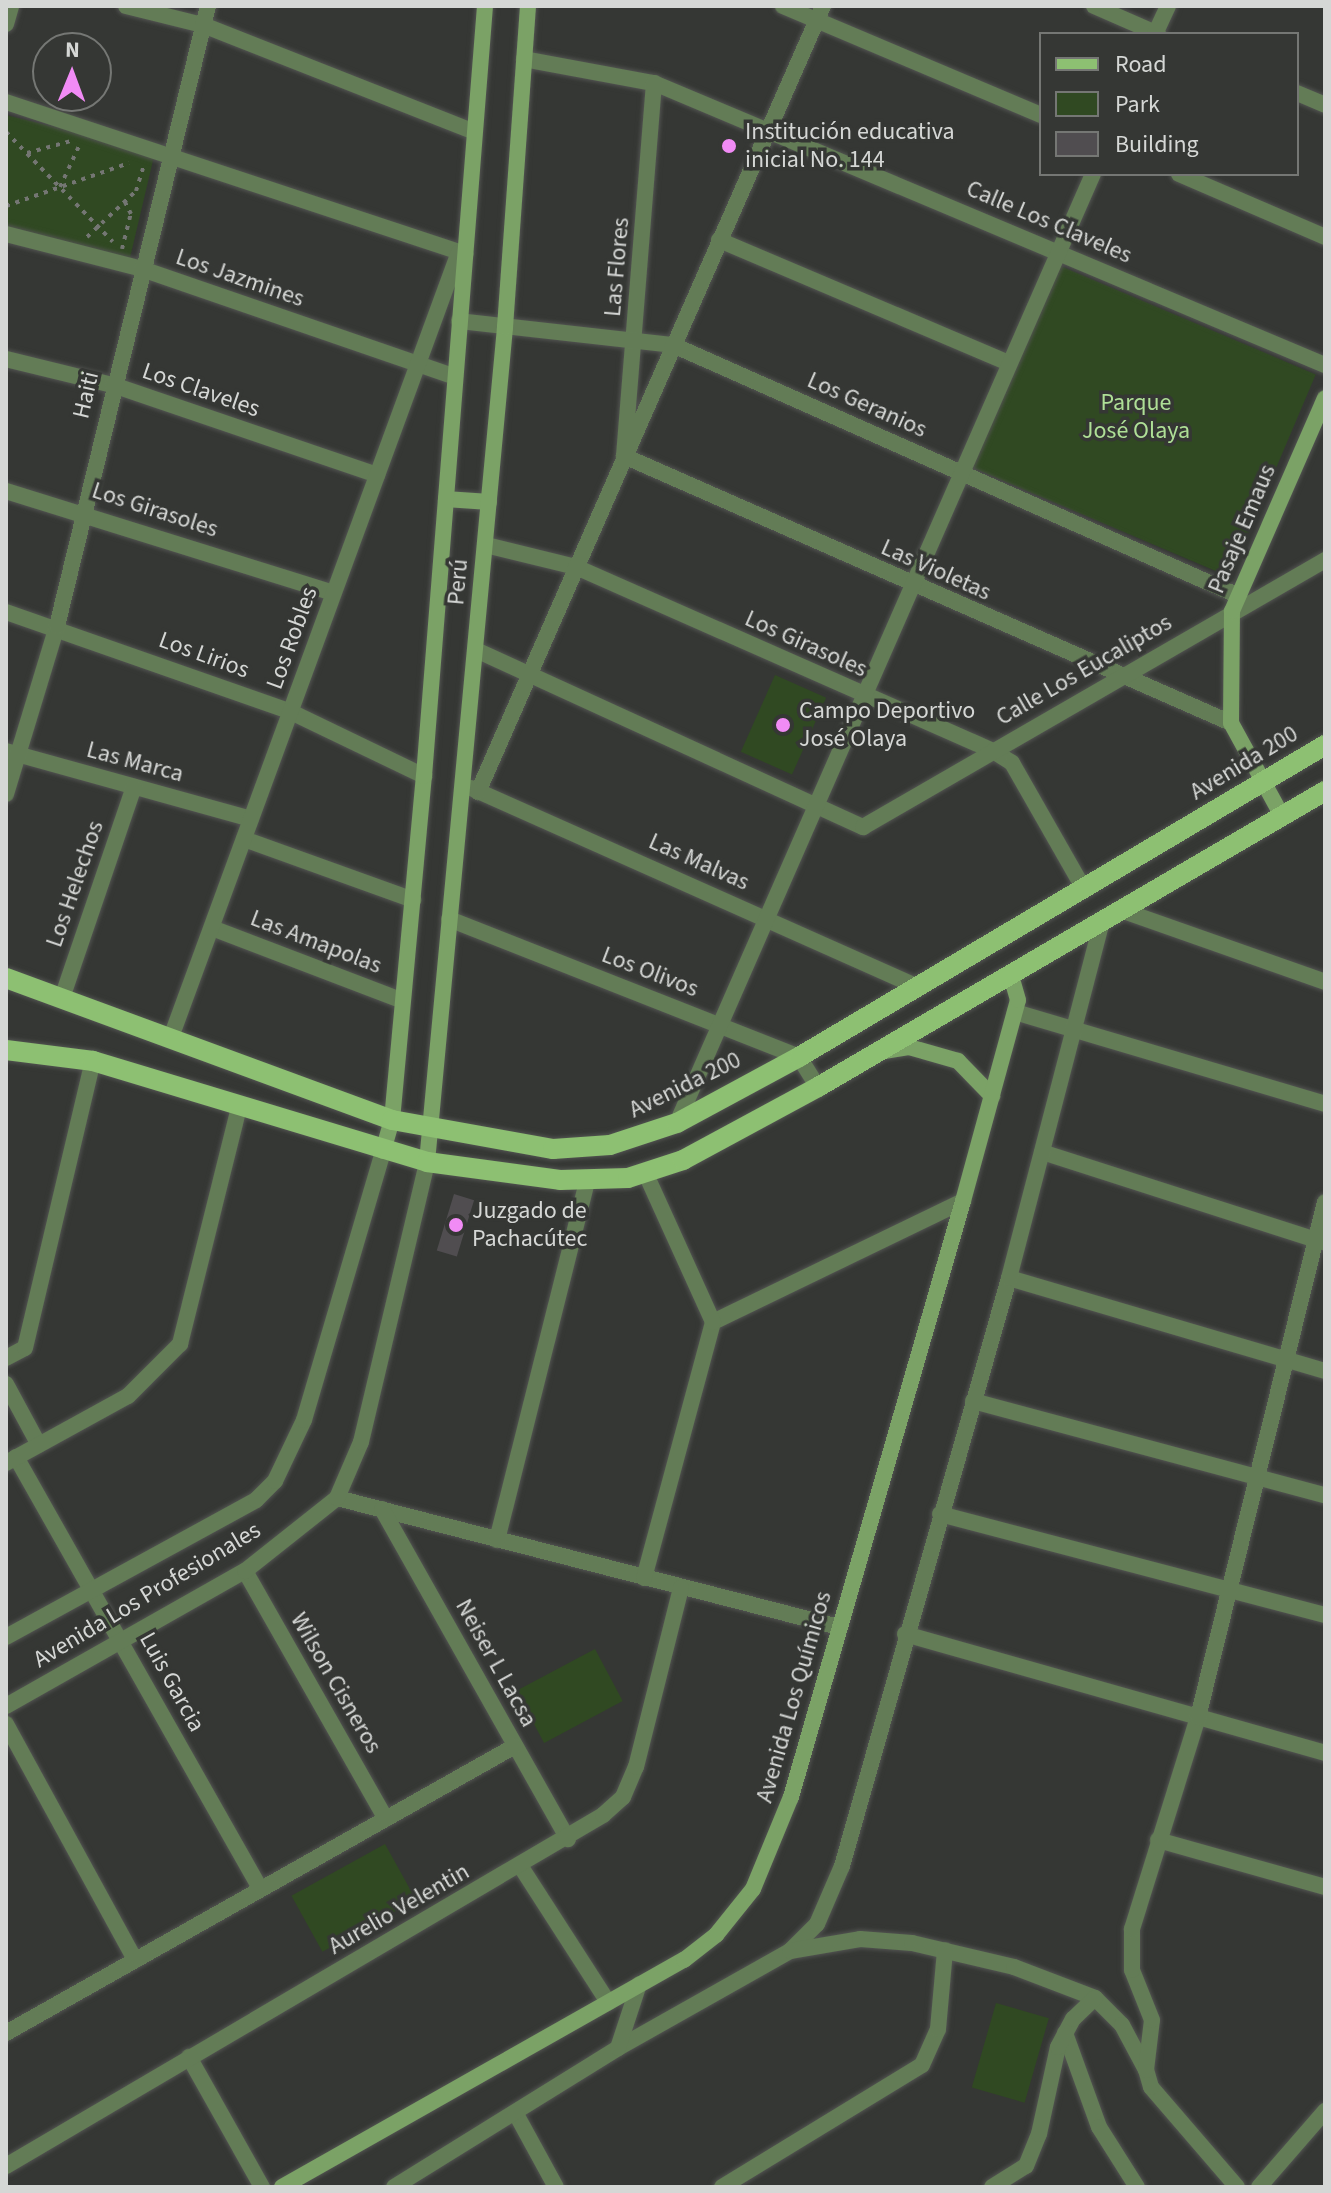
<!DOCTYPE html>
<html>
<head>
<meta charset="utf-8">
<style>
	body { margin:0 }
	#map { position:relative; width:1331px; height:2193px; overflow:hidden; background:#353734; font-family:"Source Sans 3",sans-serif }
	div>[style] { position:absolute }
	.green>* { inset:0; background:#304922; transform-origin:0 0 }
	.building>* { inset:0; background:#504d50; transform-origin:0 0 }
	.path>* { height:4px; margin-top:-2px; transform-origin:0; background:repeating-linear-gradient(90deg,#747673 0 4px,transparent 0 10px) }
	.roads { filter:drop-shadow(0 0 2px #525451) drop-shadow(0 0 2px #525451) }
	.street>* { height:16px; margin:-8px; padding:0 8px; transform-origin:8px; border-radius:8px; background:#637c56 }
	.secondary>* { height:16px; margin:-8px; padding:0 8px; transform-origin:8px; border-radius:8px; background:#7ba266 }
	.primary>* { height:20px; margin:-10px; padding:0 10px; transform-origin:10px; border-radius:10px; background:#8dc072 }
	.dots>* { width:22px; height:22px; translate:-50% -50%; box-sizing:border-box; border:4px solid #353734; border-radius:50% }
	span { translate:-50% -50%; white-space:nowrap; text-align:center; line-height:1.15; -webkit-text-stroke:7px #353734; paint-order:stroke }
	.poi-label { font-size:24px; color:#d5d7d5 }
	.left { translate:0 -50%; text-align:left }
	.street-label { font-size:24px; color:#d5d7d5 }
	.park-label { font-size:24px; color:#aedf96 }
	.frame { position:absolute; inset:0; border:8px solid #d5d7d5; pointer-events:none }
	.legend { position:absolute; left:1039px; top:32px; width:260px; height:144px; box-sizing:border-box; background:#353734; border:2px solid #757774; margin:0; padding:10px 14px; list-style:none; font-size:24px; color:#d5d7d5 }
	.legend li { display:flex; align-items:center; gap:16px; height:40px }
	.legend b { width:40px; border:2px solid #757774 }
	.north { position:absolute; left:32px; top:32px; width:80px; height:80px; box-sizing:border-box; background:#353734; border:2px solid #757774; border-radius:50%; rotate:1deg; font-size:22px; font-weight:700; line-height:32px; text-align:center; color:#d5d7d5 }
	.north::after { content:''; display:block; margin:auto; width:28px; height:36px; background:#f18bf5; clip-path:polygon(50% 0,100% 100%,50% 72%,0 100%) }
</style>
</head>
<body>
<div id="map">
	<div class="green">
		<i style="clip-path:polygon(6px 115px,155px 152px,129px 262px,6px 231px)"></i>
		<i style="left:1058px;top:265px;width:280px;height:220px;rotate:23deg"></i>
		<i style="left:775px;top:675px;width:56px;height:84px;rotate:24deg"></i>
		<i style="left:595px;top:1649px;width:59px;height:89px;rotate:62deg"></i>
		<i style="left:385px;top:1844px;width:64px;height:107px;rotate:61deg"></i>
		<i style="left:996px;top:2003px;width:55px;height:88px;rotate:16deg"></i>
	</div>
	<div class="building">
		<i style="left:454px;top:1194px;width:21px;height:59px;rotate:17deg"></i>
	</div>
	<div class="path">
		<i style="left:6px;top:132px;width:153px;rotate:45.8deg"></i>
		<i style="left:27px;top:153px;width:46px;rotate:-15.3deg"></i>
		<i style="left:60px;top:187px;width:47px;rotate:-65.1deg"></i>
		<i style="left:6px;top:206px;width:130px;rotate:-19.3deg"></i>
		<i style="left:87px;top:237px;width:67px;rotate:-43.2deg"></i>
		<i style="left:136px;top:191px;width:28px;rotate:-73deg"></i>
		<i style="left:122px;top:249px;width:36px;rotate:-76deg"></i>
		<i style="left:131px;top:214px;width:13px;rotate:-117deg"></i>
	</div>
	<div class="roads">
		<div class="street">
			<i style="left:126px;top:6px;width:79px;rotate:13.9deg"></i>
			<i style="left:203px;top:25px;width:291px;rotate:21.5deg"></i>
			<i style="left:783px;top:6px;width:280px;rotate:22.9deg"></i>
			<i style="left:1094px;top:6px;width:70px;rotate:23.6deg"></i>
			<i style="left:6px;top:24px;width:19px;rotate:-74deg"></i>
			<i style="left:1155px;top:34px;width:31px;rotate:-65deg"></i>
			<i style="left:524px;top:59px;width:132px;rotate:10.5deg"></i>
			<i style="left:654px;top:83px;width:728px;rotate:22.8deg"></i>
			<i style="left:654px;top:83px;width:374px;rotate:94.6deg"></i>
			<i style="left:624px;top:456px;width:663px;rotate:23.74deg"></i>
			<i style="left:1297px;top:93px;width:30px;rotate:23deg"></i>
			<i style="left:6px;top:102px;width:484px;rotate:18.3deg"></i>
			<i style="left:1179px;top:174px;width:159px;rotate:23.3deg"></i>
			<i style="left:6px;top:234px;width:140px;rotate:14.4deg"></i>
			<i style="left:142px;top:269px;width:331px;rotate:19deg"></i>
			<i style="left:719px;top:240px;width:315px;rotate:23deg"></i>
			<i style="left:459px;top:321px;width:215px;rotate:6.4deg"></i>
			<i style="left:673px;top:345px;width:619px;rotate:23.92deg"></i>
			<i style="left:6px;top:359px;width:110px;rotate:13.7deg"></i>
			<i style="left:113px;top:385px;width:279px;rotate:18.8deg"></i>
			<i style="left:6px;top:491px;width:343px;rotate:17.3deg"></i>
			<i style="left:486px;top:545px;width:93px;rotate:13.7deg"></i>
			<i style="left:576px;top:567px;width:456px;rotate:23.8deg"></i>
			<i style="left:993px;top:751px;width:22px;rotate:32deg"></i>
			<i style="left:1012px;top:763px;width:145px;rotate:60.3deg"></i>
			<i style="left:6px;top:612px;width:302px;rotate:19.3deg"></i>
			<i style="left:291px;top:712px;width:148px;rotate:25.7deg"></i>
			<i style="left:476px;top:650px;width:426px;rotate:24.6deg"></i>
			<i style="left:863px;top:827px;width:534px;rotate:-30.02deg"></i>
			<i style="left:6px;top:751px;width:254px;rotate:15.5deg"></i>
			<i style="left:471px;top:788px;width:487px;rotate:24deg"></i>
			<i style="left:478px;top:792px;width:858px;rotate:-66.3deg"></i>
			<i style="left:6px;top:794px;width:176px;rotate:-73.1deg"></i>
			<i style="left:57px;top:626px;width:638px;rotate:-76.31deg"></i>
			<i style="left:244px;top:839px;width:180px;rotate:19.8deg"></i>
			<i style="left:1121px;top:910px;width:216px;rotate:19.4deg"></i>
			<i style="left:449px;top:919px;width:376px;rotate:21.5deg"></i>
			<i style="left:799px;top:1057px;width:36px;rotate:58deg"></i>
			<i style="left:212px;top:928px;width:204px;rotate:20.9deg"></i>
			<i style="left:62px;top:998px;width:223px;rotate:-71.2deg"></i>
			<i style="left:1015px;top:1012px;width:323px;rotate:16.5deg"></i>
			<i style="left:170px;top:1040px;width:839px;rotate:-69.86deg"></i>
			<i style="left:677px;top:1123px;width:1036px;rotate:-66.33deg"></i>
			<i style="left:1042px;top:1152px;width:295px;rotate:17.8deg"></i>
			<i style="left:1009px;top:1278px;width:329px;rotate:16.4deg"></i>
			<i style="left:713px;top:1322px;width:278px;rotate:-25.8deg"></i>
			<i style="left:6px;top:1358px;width:21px;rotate:-28deg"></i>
			<i style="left:25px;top:1348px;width:295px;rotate:-76.7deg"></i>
			<i style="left:6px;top:1384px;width:69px;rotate:61.6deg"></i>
			<i style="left:973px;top:1401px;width:364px;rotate:15deg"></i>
			<i style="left:16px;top:1457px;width:496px;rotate:60.5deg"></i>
			<i style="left:6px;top:1463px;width:139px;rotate:-28.8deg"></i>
			<i style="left:128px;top:1396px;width:74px;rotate:-45deg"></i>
			<i style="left:180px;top:1344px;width:247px;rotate:-76deg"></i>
			<i style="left:337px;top:1498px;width:518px;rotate:14.41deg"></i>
			<i style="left:382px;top:1509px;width:379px;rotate:60.6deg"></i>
			<i style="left:940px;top:1514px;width:398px;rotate:14.7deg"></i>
			<i style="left:497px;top:1540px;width:370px;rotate:-75.9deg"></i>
			<i style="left:245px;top:1571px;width:285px;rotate:60.4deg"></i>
			<i style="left:644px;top:1578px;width:265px;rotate:-74.9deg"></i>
			<i style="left:713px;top:1322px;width:162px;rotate:-114.4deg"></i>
			<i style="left:905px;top:1634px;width:437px;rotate:15.8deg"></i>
			<i style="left:6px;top:1637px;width:285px;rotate:-28.7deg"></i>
			<i style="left:256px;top:1500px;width:27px;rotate:-45deg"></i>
			<i style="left:275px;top:1481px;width:68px;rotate:-64.6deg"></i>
			<i style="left:304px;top:1420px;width:280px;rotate:-73.6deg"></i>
			<i style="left:6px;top:1706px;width:274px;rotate:-29.5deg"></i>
			<i style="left:245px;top:1571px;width:117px;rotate:-38.4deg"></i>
			<i style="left:337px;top:1498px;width:61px;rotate:-66.8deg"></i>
			<i style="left:361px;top:1442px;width:288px;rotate:-76.7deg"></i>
			<i style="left:6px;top:1724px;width:269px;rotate:61.3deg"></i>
			<i style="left:1158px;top:1840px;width:173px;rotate:15.7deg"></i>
			<i style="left:521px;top:1867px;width:161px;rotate:57.2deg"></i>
			<i style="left:790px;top:1951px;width:38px;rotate:-45deg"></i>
			<i style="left:817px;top:1924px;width:63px;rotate:-66.7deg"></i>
			<i style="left:842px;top:1866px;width:611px;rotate:-74.14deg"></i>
			<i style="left:1009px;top:1278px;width:369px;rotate:-75.4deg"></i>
			<i style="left:6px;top:2033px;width:584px;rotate:-29.42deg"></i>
			<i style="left:1065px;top:2033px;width:100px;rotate:70.1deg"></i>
			<i style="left:1099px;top:2127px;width:71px;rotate:57.7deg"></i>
			<i style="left:618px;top:2048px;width:197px;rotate:-29.4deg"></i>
			<i style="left:790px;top:1951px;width:71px;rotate:-9.7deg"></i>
			<i style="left:860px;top:1939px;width:52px;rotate:4.4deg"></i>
			<i style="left:912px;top:1943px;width:105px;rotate:13.2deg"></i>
			<i style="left:1014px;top:1967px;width:87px;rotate:20.9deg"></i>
			<i style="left:1095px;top:1998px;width:38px;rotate:45deg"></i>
			<i style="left:1122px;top:2025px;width:51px;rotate:61.9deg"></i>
			<i style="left:189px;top:2057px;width:149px;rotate:60.7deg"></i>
			<i style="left:516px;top:2114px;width:83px;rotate:61.3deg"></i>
			<i style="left:6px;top:2166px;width:693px;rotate:-30.45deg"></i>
			<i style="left:603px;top:1815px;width:27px;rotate:-42deg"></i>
			<i style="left:623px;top:1797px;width:33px;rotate:-67deg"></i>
			<i style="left:636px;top:1767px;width:185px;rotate:-75.9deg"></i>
			<i style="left:394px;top:2187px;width:264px;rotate:-31.8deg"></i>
			<i style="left:618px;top:2048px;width:67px;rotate:-71.8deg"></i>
			<i style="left:722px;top:2187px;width:234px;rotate:-31.4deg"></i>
			<i style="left:922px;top:2065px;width:39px;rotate:-66deg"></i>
			<i style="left:938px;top:2029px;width:79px;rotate:-84.9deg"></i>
			<i style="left:992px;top:2187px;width:40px;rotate:-32deg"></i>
			<i style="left:1026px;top:2166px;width:35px;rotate:-68deg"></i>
			<i style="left:1039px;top:2134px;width:89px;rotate:-77.7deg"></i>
			<i style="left:1058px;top:2047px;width:32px;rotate:-62deg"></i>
			<i style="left:1073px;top:2019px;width:30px;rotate:-44deg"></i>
			<i style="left:1237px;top:2187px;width:132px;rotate:-130.7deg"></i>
			<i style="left:1151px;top:2087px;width:18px;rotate:-106deg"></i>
			<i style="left:1146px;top:2070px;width:50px;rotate:-83.2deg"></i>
			<i style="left:1152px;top:2020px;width:54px;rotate:-111.8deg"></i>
			<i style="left:1132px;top:1970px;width:41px;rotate:-90deg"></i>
			<i style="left:1132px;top:1929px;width:222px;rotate:-72.7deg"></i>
			<i style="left:1198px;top:1717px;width:530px;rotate:-76.15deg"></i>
			<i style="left:1259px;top:2187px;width:101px;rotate:-49deg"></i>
		</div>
		<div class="secondary">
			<i style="left:446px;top:499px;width:43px;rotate:4deg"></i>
			<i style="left:1282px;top:816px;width:106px;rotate:-118.7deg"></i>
			<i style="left:1231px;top:723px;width:112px;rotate:-89.5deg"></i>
			<i style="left:1232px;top:611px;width:232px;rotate:-66.4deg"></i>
			<i style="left:884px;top:1051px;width:25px;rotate:-9deg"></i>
			<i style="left:909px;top:1047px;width:51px;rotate:15.9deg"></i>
			<i style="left:958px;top:1061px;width:49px;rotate:45.8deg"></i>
			<i style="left:383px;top:1151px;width:32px;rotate:-74deg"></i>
			<i style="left:392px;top:1120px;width:345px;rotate:-84.7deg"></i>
			<i style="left:424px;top:776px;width:772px;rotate:-85.47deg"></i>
			<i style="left:427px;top:1162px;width:839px;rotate:-84.66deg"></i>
			<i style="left:505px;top:327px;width:322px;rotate:-85.9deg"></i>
			<i style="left:282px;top:2187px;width:462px;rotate:-29.5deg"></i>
			<i style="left:684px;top:1960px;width:41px;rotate:-38deg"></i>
			<i style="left:716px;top:1935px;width:59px;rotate:-51.2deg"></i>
			<i style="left:753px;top:1889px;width:100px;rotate:-67.6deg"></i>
			<i style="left:791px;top:1797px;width:620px;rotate:-73.9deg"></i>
			<i style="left:963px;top:1201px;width:208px;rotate:-74.7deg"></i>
			<i style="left:1018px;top:1000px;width:25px;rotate:-106deg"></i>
		</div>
		<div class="primary">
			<i style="left:6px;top:978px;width:411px;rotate:20.2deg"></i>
			<i style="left:392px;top:1120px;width:164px;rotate:10.2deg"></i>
			<i style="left:553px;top:1149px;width:57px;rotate:-4deg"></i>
			<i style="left:610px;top:1145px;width:71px;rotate:-18.2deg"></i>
			<i style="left:677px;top:1123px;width:139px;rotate:-28.4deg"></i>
			<i style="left:799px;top:1057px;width:612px;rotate:-30.67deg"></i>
			<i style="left:6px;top:1050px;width:88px;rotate:7.2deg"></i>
			<i style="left:93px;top:1061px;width:349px;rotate:16.8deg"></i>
			<i style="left:427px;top:1162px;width:134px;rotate:7.7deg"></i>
			<i style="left:560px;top:1180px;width:68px;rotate:-1.7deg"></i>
			<i style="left:628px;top:1178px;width:58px;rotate:-18.1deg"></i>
			<i style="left:683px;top:1160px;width:153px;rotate:-28.4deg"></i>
			<i style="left:818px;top:1087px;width:587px;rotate:-30.28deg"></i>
		</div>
	</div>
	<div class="dots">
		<i style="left:729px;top:146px;background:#f18bf5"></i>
		<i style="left:783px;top:725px;background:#f18bf5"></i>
		<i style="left:456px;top:1225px;background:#f18bf5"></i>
	</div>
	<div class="poi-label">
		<span class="left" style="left:745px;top:146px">Institución educativa<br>inicial No. 144</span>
		<span class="left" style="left:799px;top:725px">Campo Deportivo<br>José Olaya</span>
		<span class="left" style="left:472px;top:1225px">Juzgado de<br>Pachacútec</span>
	</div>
	<div class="street-label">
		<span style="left:1049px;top:222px;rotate:23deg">Calle Los Claveles</span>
		<span style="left:617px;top:267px;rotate:-85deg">Las Flores</span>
		<span style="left:240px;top:278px;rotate:19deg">Los Jazmines</span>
		<span style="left:201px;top:390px;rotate:19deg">Los Claveles</span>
		<span style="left:86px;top:395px;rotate:-77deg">Haiti</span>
		<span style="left:867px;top:405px;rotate:24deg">Los Geranios</span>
		<span style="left:155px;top:510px;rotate:18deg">Los Girasoles</span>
		<span style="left:1242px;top:529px;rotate:-67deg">Pasaje Emaus</span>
		<span style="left:936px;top:570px;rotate:24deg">Las Violetas</span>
		<span style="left:458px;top:582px;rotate:-85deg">Perú</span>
		<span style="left:292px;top:638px;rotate:-70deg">Los Robles</span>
		<span style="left:806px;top:644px;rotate:24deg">Los Girasoles</span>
		<span style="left:204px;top:655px;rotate:20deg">Los Lirios</span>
		<span style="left:1084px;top:670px;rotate:-30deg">Calle Los Eucaliptos</span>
		<span style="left:135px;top:762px;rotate:15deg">Las Marca</span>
		<span style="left:1244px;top:763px;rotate:-31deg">Avenida 200</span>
		<span style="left:699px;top:862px;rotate:24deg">Las Malvas</span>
		<span style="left:75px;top:884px;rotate:-71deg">Los Helechos</span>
		<span style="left:316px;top:942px;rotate:21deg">Las Amapolas</span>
		<span style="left:650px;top:972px;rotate:21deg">Los Olivos</span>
		<span style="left:685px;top:1085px;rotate:-26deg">Avenida 200</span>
		<span style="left:147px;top:1595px;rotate:-31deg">Avenida Los Profesionales</span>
		<span style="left:496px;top:1663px;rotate:61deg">Neiser L Lacsa</span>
		<span style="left:172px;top:1682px;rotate:61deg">Luis Garcia</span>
		<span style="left:336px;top:1683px;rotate:60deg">Wilson Cisneros</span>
		<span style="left:794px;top:1697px;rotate:-74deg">Avenida Los Químicos</span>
		<span style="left:399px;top:1909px;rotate:-30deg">Aurelio Velentin</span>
	</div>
	<div class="park-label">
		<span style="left:1136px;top:417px">Parque<br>José Olaya</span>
	</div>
	<div class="frame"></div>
	<ul class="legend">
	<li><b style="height:10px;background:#8dc072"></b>Road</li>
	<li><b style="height:22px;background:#304922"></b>Park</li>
	<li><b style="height:22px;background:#504d50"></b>Building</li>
	</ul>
	<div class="north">N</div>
</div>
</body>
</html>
